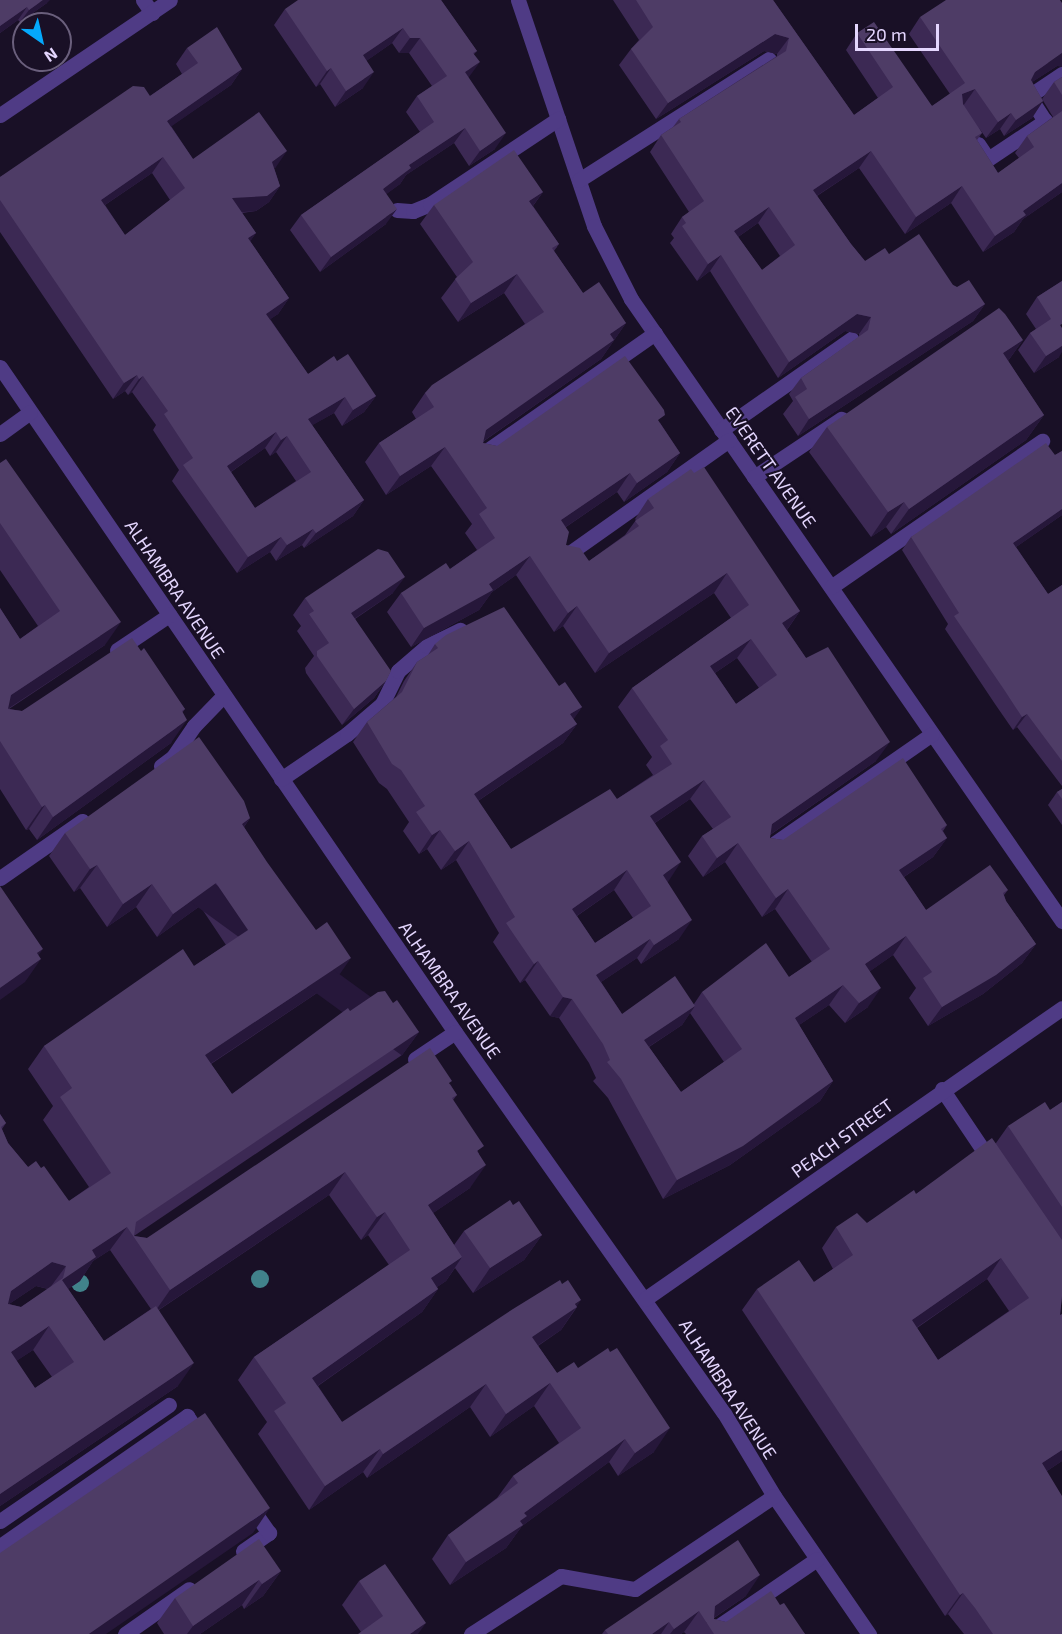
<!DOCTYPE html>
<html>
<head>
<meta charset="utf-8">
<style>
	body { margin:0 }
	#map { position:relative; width:1062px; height:1634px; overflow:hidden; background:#191026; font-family:"Exo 2",sans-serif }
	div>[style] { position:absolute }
	.minor>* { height:15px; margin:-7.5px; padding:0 7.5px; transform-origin:7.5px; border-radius:7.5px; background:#4f3b85 }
	.trees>* { width:18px; height:18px; margin:-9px; border-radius:50%; background:#41828b }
	.wall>* { inset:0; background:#3c2954 }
	.shaded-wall>* { inset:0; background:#26173a; transform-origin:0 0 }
	.building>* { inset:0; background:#4e3c66 }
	span { translate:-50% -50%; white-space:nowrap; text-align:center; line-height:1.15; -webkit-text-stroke:4.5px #191026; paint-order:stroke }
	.street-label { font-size:18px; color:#e4d6fe }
	.north { position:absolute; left:12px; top:12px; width:60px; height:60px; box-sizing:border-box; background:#191026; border:2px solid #6a5f7c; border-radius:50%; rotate:146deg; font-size:16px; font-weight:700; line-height:24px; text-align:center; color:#e4d6fe }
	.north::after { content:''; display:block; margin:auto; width:21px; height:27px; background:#04a9fc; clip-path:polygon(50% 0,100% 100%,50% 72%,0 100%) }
	.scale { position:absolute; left:855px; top:24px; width:84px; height:27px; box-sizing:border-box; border:3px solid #e4d6fe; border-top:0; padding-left:8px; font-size:18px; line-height:21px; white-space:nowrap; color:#e4d6fe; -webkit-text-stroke:4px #191026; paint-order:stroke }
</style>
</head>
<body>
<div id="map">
	<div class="minor">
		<i style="left:143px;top:0;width:16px;rotate:55deg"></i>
		<i style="left:518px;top:0;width:238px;rotate:71.4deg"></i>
		<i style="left:594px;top:226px;width:82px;rotate:63.1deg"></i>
		<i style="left:631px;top:299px;width:757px;rotate:55.28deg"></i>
		<i style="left:0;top:115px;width:205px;rotate:-34.1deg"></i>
		<i style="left:978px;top:144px;width:18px;rotate:56deg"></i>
		<i style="left:988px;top:159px;width:69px;rotate:-33.7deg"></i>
		<i style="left:1045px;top:121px;width:30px;rotate:-123deg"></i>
		<i style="left:1029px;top:96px;width:40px;rotate:-34deg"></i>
		<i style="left:579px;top:180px;width:225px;rotate:-32.5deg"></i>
		<i style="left:397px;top:210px;width:16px;rotate:4deg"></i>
		<i style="left:413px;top:211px;width:18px;rotate:-22deg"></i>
		<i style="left:430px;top:204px;width:154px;rotate:-33.6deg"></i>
		<i style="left:0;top:367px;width:806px;rotate:55.62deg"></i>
		<i style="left:455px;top:1032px;width:466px;rotate:54.8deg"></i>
		<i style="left:724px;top:1413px;width:97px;rotate:58.9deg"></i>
		<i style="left:774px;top:1496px;width:168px;rotate:55.5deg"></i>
		<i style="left:721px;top:430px;width:159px;rotate:-35deg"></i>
		<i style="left:0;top:434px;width:37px;rotate:-36deg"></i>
		<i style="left:478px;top:457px;width:216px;rotate:-35deg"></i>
		<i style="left:754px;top:477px;width:105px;rotate:-33.7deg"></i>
		<i style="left:561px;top:559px;width:206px;rotate:-35.3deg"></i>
		<i style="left:831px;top:587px;width:257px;rotate:-34.7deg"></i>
		<i style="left:117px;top:650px;width:63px;rotate:-33.9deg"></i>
		<i style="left:161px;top:766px;width:15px;rotate:-37deg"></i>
		<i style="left:173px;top:757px;width:37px;rotate:-56deg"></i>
		<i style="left:194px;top:726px;width:43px;rotate:-45.9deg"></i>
		<i style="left:281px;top:779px;width:80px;rotate:-34.3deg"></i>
		<i style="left:347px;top:734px;width:46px;rotate:-40.6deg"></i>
		<i style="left:382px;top:704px;width:37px;rotate:-64deg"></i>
		<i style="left:398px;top:671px;width:38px;rotate:-41deg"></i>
		<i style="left:427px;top:646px;width:37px;rotate:-26deg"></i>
		<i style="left:765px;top:850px;width:203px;rotate:-34.8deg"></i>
		<i style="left:0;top:878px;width:100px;rotate:-34.8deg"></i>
		<i style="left:415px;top:1059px;width:48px;rotate:-34deg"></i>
		<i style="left:942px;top:1089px;width:88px;rotate:56.1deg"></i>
		<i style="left:645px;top:1299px;width:508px;rotate:-34.91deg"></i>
		<i style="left:0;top:1521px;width:205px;rotate:-34.5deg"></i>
		<i style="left:0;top:1546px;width:228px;rotate:-34.8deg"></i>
		<i style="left:187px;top:1416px;width:27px;rotate:56deg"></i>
		<i style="left:243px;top:1551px;width:32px;rotate:-35deg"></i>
		<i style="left:269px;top:1533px;width:35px;rotate:-125deg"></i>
		<i style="left:125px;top:1634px;width:78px;rotate:-35.1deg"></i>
		<i style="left:471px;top:1634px;width:107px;rotate:-32.8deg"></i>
		<i style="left:561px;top:1576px;width:75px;rotate:10deg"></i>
		<i style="left:635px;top:1589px;width:167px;rotate:-33.8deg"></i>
		<i style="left:707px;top:1634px;width:133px;rotate:-34.3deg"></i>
	</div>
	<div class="trees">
		<i style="left:260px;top:1279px"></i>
		<i style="left:80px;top:1283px"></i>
	</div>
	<div class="wall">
		<i style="clip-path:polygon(0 0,47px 3px,20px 22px,18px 20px,0 33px)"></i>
		<i style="clip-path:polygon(441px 0,477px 51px,474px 54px,468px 78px,495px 149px,469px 166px,454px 143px,406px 175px,400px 184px,386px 194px,386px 224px,320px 272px,290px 230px,301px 215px,420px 132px,406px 112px,417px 96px,432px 86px,409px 53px,399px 53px,392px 43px,366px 61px,363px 88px,335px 107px,320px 84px,316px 87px,274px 25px,285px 9px)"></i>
		<i style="clip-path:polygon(evenodd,613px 0,773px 0,854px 115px,878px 98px,846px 50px,857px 33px,932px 106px,950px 94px,909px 34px,920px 17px,1057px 66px,1032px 82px,1043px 101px,1032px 118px,1004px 136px,1000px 129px,986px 138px,979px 128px,982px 133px,977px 140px,998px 173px,1019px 158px,1015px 153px,1027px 136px,1053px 117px,1042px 99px,1054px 82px,1062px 77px,1062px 192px,1023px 219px,1014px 232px,983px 252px,951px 203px,905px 234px,859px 168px,817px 196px,851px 244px,865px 261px,889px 254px,953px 285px,985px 304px,973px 321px,798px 436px,783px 414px,793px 401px,789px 394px,801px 378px,859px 337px,859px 334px,845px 331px,778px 378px,710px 271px,697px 281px,670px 243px,674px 238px,671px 234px,682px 217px,689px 212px,650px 152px,661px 135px,673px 127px,679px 119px,777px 56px,777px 54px,764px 51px,656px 119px,619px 65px,631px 49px,639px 40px,613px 0,758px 223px,780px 256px,762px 270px,738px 237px,758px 223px)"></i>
		<i style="clip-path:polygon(evenodd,187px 48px,242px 69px,231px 85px,171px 126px,193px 159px,276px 167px,274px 168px,280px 186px,269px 202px,256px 211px,242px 213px,256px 233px,250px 241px,289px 298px,278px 314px,270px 319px,308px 374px,337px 361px,376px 396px,364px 412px,342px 426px,334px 413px,312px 425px,364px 500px,353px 516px,304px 548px,302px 545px,276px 561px,270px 552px,237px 573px,172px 481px,179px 470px,153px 430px,156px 425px,132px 392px,128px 395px,125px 391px,113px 399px,0 232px,0 177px,150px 96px,182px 74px,176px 64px,187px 48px,152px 173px,170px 200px,125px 235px,105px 205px,152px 173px,187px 48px,265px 448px,270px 456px,276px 452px,296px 481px,255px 508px,231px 472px,265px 448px)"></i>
		<i style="clip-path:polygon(evenodd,543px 192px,533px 206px,559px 244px,554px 251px,583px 293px,626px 323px,601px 359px,484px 441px,483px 443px,497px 446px,660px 423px,680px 453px,667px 472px,624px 502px,617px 492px,566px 527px,566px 545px,589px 561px,625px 535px,636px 520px,635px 519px,648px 499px,800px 611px,787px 630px,876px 761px,770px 835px,770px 838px,783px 840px,947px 825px,943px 831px,947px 838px,933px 857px,904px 877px,926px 910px,1008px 890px,1004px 895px,1006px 901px,1036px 944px,1022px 963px,983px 994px,928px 1026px,909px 998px,916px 988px,893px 955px,870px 971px,868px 1007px,845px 1023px,829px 1005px,799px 1025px,833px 1081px,820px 1101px,730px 1165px,663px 1199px,608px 1098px,593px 1081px,596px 1078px,589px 1063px,559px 1018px,550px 1016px,525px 980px,520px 983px,493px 942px,499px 933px,456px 860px,441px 870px,427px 849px,419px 854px,403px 831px,409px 822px,387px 789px,379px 783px,353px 742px,367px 722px,396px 697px,404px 681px,417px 662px,428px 655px,435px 644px,559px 686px,582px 707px,573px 719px,577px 724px,563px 743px,478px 801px,511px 849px,617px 799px,653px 775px,646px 765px,652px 757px,618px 707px,632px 688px,731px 618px,714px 593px,595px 673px,563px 626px,554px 632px,516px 575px,492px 592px,479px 610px,411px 647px,387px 612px,401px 593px,450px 569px,477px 550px,465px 533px,472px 524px,431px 466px,386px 495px,365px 462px,379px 443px,416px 419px,412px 412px,425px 393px,525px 324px,504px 293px,458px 322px,441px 298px,457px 277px,420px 224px,434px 205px,543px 192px,737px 658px,759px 688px,736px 704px,715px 673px,737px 658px,543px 192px,690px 799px,713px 829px,702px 836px,688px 856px,703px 877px,725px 862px,762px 917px,775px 909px,812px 962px,789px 977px,702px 992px,694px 1004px,622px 1014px,601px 982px,637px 958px,641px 964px,679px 939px,655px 823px,690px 799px,543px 192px,614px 890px,633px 918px,595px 943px,577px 916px,614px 890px,543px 192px,690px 1013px,724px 1062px,681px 1092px,649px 1047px,682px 1025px,690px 1013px)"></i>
		<i style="clip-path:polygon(1062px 281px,1059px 357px,1034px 373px,1018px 350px,1030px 333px,1036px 329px,1026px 314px,1037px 297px)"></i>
		<i style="clip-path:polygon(1023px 340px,1008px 361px,1044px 415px,1026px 440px,891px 534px,886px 527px,871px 537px,809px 452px,827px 427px)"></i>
		<i style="clip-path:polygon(1062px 451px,1062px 515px,1016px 547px,1048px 594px,1062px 585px,1062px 786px,1017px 727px,1013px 730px,995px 704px,945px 629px,948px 624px,902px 550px,911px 537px)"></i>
		<i style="clip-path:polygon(0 463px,105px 645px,9px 709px,22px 711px,141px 651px,185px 709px,182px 713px,171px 743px,37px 840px,29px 829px,26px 830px,0 789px,0 608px,20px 639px,38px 626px,0 570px)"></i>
		<i style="clip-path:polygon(393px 593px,355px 619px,386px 681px,374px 698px,342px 725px,306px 673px,305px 668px,314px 656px,297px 631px,301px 626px,293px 615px,305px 598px)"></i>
		<i style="clip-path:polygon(1062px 789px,1062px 825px,1048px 805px,1057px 792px)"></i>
		<i style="clip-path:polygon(evenodd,250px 818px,244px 827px,335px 981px,211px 1064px,232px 1094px,350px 1011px,393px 1003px,419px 1032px,402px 1055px,134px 1236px,147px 1238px,450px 1084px,457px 1095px,453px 1100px,479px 1154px,470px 1188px,433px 1213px,454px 1245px,464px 1231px,513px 1205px,542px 1235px,524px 1260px,473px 1293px,455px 1268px,446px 1281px,437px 1287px,438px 1289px,422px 1312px,318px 1386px,342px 1422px,577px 1306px,577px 1307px,561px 1330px,538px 1346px,557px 1373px,578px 1368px,654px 1452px,618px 1476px,609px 1462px,522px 1526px,506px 1548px,450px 1585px,432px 1559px,448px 1535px,497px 1498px,513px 1476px,559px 1443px,534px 1406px,490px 1437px,470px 1407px,367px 1478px,363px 1472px,309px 1510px,258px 1434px,267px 1422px,238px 1380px,254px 1357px,389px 1265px,368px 1235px,361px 1240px,329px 1195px,159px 1310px,178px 1386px,0 1506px,0 1114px,6px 1123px,2px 1129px,8px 1143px,28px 1167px,41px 1168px,69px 1201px,89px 1187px,43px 1120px,53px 1106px,28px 1069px,44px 1046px,194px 966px,226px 945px,200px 906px,157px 937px,136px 907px,107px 927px,80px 888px,74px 892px,49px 856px,65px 833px,250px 818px,110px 1250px,151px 1309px,104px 1341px,68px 1289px,80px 1281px,93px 1261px,110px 1250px,250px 818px,36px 1286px,48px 1289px,21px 1307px,9px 1304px,36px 1286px,250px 818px,33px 1350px,52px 1377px,35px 1388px,16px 1361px,33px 1350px)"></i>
		<i style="clip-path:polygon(evenodd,1062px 1102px,1062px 1296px,1060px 1315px,1062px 1461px,1047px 1471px,1062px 1634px,964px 1634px,948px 1614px,945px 1616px,742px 1310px,757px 1289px,814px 1282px,833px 1269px,822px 1248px,836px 1227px,867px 1223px,916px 1194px,996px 1143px,1008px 1126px,1050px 1110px,1062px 1102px,987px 1279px,1009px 1311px,938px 1360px,917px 1328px,987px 1279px)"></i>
		<i style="clip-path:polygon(281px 1571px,263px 1596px,244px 1609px,242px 1605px,200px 1634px,164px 1634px,157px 1623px,175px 1598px)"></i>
		<i style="clip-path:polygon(359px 1581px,418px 1634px,361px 1632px,342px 1605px)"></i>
		<i style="clip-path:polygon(746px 1596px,714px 1618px,714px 1619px,726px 1622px,780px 1605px,805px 1634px,686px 1634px,684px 1632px,681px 1634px,602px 1634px,605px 1630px)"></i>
	</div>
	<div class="shaded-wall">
		<i style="clip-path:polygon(43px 0,50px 0,47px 3px,20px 22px,29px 10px)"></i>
		<i style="clip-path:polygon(27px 7px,18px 20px,0 33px,0 26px)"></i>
		<i style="clip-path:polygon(403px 28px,392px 43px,352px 71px,363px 55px)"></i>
		<i style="clip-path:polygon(775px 34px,789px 38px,777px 54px,764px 51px,656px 119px,668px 103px)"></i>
		<i style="clip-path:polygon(410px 38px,420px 38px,409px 53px,399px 53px)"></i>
		<i style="clip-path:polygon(1062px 53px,1062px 67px,1057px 66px,1023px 88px,1035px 72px)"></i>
		<i style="clip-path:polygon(480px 62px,469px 77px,454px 88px,465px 72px)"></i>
		<i style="clip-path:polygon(331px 68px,320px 84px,316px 87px,327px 71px)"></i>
		<i style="clip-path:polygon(242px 69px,231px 85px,156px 137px,167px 121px)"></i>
		<i style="clip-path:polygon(374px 72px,363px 88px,335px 107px,346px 91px)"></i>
		<i style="clip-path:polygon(975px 89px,963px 106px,962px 94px)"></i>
		<i style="clip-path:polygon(1043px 101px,1032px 118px,1004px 136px,1016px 120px)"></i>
		<i style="clip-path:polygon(1011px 113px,1000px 129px,986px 138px,998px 122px)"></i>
		<i style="clip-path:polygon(465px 128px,454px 143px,406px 175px,400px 184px,372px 205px,383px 189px,409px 165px)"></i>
		<i style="clip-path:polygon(506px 133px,495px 149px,469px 166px,480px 151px)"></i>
		<i style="clip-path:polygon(287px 151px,276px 167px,261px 178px,272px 162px)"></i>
		<i style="clip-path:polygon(871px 151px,859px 168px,801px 206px,813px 190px)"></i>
		<i style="clip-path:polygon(163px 157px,152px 173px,90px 215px,101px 200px)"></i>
		<i style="clip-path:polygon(1062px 183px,1062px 192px,1023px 219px,1014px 232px,983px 252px,995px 236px,1023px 211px)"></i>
		<i style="clip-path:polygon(280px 186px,269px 202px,256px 211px,221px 214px,232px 198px)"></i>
		<i style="clip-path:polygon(962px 186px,951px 203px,905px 234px,916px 217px)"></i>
		<i style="clip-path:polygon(543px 192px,529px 211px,529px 201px)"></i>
		<i style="clip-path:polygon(769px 207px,758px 223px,722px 248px,734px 231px)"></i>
		<i style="clip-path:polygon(397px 209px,386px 224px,320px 272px,331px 257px)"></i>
		<i style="clip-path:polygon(256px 233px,245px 249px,248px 238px)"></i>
		<i style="clip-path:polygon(721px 255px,710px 271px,697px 281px,708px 264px)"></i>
		<i style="clip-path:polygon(517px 274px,504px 293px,458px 322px,471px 303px)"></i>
		<i style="clip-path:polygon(289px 298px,278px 314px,255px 330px,266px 314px)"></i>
		<i style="clip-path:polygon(985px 304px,973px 321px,798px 436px,809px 419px)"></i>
		<i style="clip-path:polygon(857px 314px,871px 317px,859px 334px,845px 331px,778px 378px,789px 362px)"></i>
		<i style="clip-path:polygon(626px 323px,601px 359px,472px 449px,486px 430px,610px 334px)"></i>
		<i style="clip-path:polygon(1023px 340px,1005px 365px,1003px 353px)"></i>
		<i style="clip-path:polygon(1062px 346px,1062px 352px,1059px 357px,1034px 373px,1046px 356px)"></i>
		<i style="clip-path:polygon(137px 375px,125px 391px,113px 399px,124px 383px)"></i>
		<i style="clip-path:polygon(143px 376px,132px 392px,128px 395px,139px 379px)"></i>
		<i style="clip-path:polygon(376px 396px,364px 412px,342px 426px,353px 410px)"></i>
		<i style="clip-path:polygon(345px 397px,334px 413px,297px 434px,308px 419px)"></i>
		<i style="clip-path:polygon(1044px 415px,1026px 440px,891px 534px,909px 509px)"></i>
		<i style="clip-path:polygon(276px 432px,265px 448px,216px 482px,227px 466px)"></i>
		<i style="clip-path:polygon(287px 436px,276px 452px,270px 456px,281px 440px)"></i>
		<i style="clip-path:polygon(445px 447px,431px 466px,386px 495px,400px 476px)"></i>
		<i style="clip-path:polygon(680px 453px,667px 472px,624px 502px,637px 483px)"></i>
		<i style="clip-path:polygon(630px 473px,617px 492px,548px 539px,561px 520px)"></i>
		<i style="clip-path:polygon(364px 500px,353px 516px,304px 548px,316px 533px)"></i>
		<i style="clip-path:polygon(904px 502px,886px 527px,871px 537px,888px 512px)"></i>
		<i style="clip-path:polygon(1062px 509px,1062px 515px,1003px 556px,1013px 543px)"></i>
		<i style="clip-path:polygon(313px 529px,302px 545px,276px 561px,287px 545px)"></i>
		<i style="clip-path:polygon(281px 537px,270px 552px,237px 573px,248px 557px)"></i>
		<i style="clip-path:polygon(530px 556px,516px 575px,492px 592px,479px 610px,411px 647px,424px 628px)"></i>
		<i style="clip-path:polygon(727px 573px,714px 593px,595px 673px,609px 653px)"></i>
		<i style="clip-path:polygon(405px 577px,393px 593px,339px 629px,351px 613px)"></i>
		<i style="clip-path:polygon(577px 606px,563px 626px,554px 632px,568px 613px)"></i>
		<i style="clip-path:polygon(800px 611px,786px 631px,782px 623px)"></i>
		<i style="clip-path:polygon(121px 622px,105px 645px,0 714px,11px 695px)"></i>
		<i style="clip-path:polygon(751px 639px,737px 658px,697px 685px,710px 666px)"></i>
		<i style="clip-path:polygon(386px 681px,374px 698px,342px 725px,354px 709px)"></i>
		<i style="clip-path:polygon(582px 707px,569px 726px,570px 714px)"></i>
		<i style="clip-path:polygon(1027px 714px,1017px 727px,1013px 730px,1022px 717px)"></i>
		<i style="clip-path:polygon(187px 720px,171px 743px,37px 840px,53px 817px)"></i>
		<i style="clip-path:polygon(577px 724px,563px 743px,460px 813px,474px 794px)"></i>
		<i style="clip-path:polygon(890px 742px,876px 761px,758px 843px,772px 824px)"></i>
		<i style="clip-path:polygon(704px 780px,690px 799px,637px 835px,650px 816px)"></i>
		<i style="clip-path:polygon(45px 805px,29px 829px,26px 830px,42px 807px)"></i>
		<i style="clip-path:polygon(250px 818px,233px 842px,242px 824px)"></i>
		<i style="clip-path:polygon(440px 830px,427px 849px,419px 854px,432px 835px)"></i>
		<i style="clip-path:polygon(947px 838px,933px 857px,886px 889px,899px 870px)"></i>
		<i style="clip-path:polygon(469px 841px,456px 860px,441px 870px,455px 851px)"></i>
		<i style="clip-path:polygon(738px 843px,725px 862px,703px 877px,717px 858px)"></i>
		<i style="clip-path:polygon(681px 862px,668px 882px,649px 894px,663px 875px)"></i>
		<i style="clip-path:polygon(97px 865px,80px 888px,74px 892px,90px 869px)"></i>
		<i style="clip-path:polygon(627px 870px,614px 890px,559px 928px,572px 909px)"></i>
		<i style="clip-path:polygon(216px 883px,200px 906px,157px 937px,173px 914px)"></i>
		<i style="clip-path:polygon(152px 884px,136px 907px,107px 927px,123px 904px)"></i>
		<i style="clip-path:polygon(788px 889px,775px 909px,762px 917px,776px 898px)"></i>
		<i style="clip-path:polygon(692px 920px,679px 939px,641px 964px,654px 945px)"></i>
		<i style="clip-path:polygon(906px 936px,893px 955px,852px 984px,865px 964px)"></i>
		<i style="clip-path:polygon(650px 939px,637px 958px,583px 994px,596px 975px)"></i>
		<i style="clip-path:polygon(1036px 944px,1022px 963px,983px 994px,928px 1026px,942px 1007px)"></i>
		<i style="clip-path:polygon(43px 949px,31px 966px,41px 959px,25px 982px,0 1000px,0 988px,37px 953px)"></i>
		<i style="clip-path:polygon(351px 958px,335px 981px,189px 1078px,205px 1055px)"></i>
		<i style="clip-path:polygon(538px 961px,525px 980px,520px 983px,534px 964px)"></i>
		<i style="clip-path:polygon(843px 985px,829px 1005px,781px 1037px,795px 1018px)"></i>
		<i style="clip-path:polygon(881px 988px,868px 1007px,845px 1023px,859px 1003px)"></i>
		<i style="clip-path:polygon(563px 997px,572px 999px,559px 1018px,550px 1016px)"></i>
		<i style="clip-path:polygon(695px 1006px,682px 1025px,630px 1059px,644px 1040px)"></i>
		<i style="left:419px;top:1032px;width:29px;height:341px;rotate:126deg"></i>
		<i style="clip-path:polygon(833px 1081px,820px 1101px,730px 1165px,663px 1199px,677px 1180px)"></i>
		<i style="clip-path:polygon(486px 1165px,470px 1188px,411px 1228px,428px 1205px)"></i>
		<i style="clip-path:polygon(345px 1172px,329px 1195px,154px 1313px,170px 1290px)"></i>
		<i style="clip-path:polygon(385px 1212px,368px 1235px,361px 1240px,377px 1217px)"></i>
		<i style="clip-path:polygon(127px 1227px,110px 1250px,93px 1261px,80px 1281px,46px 1304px,62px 1280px,92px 1250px)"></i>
		<i style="clip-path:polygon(542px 1235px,524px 1260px,473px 1293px,490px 1268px)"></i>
		<i style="clip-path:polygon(462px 1257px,446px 1281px,415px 1302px,431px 1278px)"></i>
		<i style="clip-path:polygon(1001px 1258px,987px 1279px,897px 1341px,912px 1320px)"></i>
		<i style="clip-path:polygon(52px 1262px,66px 1266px,49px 1289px,36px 1286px,0 1310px,11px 1291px)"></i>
		<i style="clip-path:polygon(438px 1289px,422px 1312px,296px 1401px,312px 1378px)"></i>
		<i style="clip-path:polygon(581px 1300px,561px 1330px,516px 1360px,532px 1337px)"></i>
		<i style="clip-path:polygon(49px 1326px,33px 1350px,0 1372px,11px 1352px)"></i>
		<i style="clip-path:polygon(194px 1363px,178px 1386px,0 1506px,0 1494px)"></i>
		<i style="clip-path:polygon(550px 1383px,534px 1406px,490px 1437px,506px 1414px)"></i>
		<i style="clip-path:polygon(486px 1384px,470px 1407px,367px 1478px,383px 1454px)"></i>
		<i style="clip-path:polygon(670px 1428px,654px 1452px,618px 1476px,635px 1453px)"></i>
		<i style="clip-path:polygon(625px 1439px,609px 1462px,522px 1526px,506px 1548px,450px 1585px,466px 1562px,524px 1513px)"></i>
		<i style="clip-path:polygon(380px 1449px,363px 1472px,309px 1510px,325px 1486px)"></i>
		<i style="clip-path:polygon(1062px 1450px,1062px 1461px,1027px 1484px,1042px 1463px)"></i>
		<i style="clip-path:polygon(270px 1508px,253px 1533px,106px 1634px,89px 1634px)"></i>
		<i style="clip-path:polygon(281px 1571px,263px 1596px,244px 1609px,262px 1584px)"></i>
		<i style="clip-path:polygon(760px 1575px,746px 1596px,706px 1623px,715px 1606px)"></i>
		<i style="clip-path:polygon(259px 1580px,242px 1605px,200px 1634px,187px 1634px,193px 1626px)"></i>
		<i style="clip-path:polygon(963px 1593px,948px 1614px,945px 1616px,960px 1595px)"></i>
		<i style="clip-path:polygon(699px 1611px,684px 1632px,681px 1634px,670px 1634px,674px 1629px)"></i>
		<i style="clip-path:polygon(669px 1622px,661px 1634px,652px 1634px)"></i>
		<i style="clip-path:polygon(426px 1623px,418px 1634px,410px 1634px)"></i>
	</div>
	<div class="building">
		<i style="clip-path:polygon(0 0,43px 0,29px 10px,27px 7px,0 26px)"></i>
		<i style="clip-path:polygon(298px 0,441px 0,477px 51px,473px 53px,480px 62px,465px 72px,506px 133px,480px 151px,465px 128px,409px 165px,411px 168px,383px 189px,397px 209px,331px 257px,301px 215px,434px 122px,417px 96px,447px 76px,420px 38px,410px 38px,403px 28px,363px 55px,374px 72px,346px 91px,331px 68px,327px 71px,285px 9px)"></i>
		<i style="clip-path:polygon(evenodd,636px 0,773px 0,854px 115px,893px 87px,857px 33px,874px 22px,932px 106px,965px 83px,920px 17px,946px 0,1060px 0,1062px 3px,1062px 53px,1035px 72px,1031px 80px,1043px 101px,1016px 120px,1011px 113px,998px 122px,975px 89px,962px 94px,963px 104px,982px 133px,975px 137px,998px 173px,1034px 147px,1027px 136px,1062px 111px,1062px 183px,1023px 211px,1026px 215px,995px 236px,962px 186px,916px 217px,871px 151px,813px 190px,851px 244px,865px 261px,885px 248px,889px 254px,919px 234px,953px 285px,957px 287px,969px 280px,985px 304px,809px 419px,795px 397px,807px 389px,801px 378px,868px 330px,871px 317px,857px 314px,789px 362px,721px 255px,708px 264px,682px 226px,686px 223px,682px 217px,704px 201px,661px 135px,681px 122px,679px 119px,786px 51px,789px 38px,775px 34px,668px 103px,631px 49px,653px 27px,636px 0,769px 207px,795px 245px,762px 270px,734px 231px,769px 207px)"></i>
		<i style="clip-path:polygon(evenodd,217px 27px,242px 69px,167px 121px,193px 159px,259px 112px,287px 151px,272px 162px,280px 186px,267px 196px,232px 198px,256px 233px,248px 238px,289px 298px,266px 314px,308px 374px,334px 356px,337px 361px,348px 354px,376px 396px,353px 410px,345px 397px,308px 419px,364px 500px,316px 533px,313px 529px,287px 545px,281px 537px,248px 557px,183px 465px,193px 458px,164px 414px,168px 411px,143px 376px,139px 379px,137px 375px,124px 383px,0 200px,0 177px,133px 86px,144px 87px,150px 96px,198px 63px,187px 48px,217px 27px,163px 157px,185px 188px,125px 235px,101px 200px,163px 157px,217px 27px,276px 432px,281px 440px,287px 436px,311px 472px,255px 508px,227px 466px,276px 432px)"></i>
		<i style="clip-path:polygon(1062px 77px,1062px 95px,1054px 82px)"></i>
		<i style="clip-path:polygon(evenodd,514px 150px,543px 192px,529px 201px,559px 244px,552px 248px,583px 293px,599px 282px,626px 323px,610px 334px,614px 340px,486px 430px,483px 443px,497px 446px,625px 356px,664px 410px,665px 415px,658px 420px,680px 453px,637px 483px,630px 473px,561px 520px,569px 532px,566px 545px,580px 548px,589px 561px,639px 526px,635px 521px,654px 508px,648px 499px,691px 469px,694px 473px,704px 467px,800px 611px,782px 623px,806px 658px,828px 647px,890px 742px,772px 824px,770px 838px,783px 840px,903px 758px,947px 825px,941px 829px,947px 838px,899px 870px,926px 910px,990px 865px,1008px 890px,1003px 893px,1006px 901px,1036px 944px,996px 975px,942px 1007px,923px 978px,932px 972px,906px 936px,865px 964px,881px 988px,859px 1003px,843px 985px,795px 1018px,833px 1081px,743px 1146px,677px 1180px,621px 1079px,607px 1062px,610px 1060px,603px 1044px,572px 999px,563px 997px,538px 961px,534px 964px,506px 923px,515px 917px,469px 841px,455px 851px,440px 830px,432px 835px,416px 812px,425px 806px,401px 770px,392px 764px,367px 722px,402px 692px,417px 662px,438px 648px,435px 644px,446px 635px,504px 607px,559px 686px,565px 682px,582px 707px,570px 714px,577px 724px,474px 794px,511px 849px,610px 789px,617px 799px,672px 764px,660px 746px,668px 740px,632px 688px,749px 605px,727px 573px,609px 653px,577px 606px,568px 613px,530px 556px,489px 584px,493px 590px,424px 628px,401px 593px,446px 563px,450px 569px,495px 538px,479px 514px,487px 508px,445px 447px,400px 476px,379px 443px,434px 407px,425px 393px,432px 385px,544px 312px,517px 274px,471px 303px,455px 279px,473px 262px,434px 205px,514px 150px,751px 639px,777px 675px,736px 704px,710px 666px,751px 639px,514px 150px,704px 780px,731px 817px,702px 836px,717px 858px,738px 843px,776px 898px,788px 889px,830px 949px,789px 977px,766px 943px,702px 992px,742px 1049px,681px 1092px,644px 1040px,695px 1006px,675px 976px,622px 1014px,596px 975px,650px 939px,654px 945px,692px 920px,663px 875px,681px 862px,650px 816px,704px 780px,514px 150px,627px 870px,651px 906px,595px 943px,572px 909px,627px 870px)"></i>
		<i style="clip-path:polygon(1062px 281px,1062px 324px,1060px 325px,1062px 328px,1062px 346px,1046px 356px,1030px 333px,1051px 319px,1037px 297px)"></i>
		<i style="clip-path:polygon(999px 308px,1005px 314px,1023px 340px,1003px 353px,1044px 415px,909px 509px,904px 502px,888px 512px,827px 427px)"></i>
		<i style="clip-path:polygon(1046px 443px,1055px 455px,1062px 451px,1062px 509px,1013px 543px,1048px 594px,1062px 585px,1062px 761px,1027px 714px,1022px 717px,1005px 691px,954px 616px,959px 613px,911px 537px)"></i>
		<i style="clip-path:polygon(6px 459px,121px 622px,11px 695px,8px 709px,22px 711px,132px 638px,141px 651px,144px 648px,185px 709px,182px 711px,187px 720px,53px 817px,45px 805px,42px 807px,0 741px,0 608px,20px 639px,60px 611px,0 523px,0 463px)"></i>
		<i style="clip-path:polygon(378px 549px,388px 552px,405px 577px,351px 613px,391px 671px,386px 681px,354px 709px,317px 656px,317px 651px,329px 643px,309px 614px,314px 611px,305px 598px)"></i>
		<i style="clip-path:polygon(evenodd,199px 737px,244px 801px,250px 818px,242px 824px,267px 862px,316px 930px,327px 922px,351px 958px,205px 1055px,232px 1094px,348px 1008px,350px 1011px,378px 992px,385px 991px,393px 1003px,397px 1000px,419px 1032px,136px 1222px,134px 1236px,147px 1238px,430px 1048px,452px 1081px,449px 1083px,457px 1095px,452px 1098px,484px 1146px,477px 1151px,486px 1165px,428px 1205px,462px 1257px,431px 1278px,438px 1289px,312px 1378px,342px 1422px,513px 1309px,560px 1280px,562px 1284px,568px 1280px,581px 1300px,575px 1304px,577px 1307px,532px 1337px,557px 1373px,574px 1362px,578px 1368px,608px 1348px,610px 1352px,617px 1348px,670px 1428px,635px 1453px,625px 1439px,524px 1513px,527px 1516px,520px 1521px,523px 1525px,466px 1562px,448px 1535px,518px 1483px,513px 1476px,581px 1428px,550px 1383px,506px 1414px,486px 1384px,383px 1454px,380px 1449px,325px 1486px,274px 1411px,286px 1403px,254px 1357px,410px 1250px,385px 1212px,377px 1217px,345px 1172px,170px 1290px,127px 1227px,92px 1250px,96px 1257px,62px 1280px,104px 1341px,156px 1306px,194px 1363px,0 1494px,0 1114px,6px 1123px,1px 1127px,8px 1143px,28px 1167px,36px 1161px,41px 1168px,44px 1166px,69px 1201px,111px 1173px,60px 1097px,72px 1088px,44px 1046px,183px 949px,194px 966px,248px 930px,216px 883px,173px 914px,152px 884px,123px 904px,97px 865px,90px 869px,65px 833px,199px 737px,52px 1262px,66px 1266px,63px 1278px,21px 1307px,8px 1304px,11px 1291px,52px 1262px,199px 737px,49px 1326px,74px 1362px,35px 1388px,11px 1352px,49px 1326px)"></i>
		<i style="clip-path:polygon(1062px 789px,1062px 799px,1057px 792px)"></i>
		<i style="clip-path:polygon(0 886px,43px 949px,37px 953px,41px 959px,0 988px)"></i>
		<i style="clip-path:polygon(1045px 1102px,1050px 1110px,1062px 1102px,1062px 1207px,1008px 1126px)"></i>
		<i style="clip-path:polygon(evenodd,992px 1138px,1062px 1240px,1062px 1296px,1060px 1315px,1062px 1314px,1062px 1450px,1042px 1463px,1062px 1496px,1062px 1634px,993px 1634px,975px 1608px,963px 1593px,960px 1595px,757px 1289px,799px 1260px,814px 1282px,853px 1255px,836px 1227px,857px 1213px,867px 1223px,914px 1190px,916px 1194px,992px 1138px,1001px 1258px,1029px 1298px,938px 1360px,912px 1320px,1001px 1258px)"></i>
		<i style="clip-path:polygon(510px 1200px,513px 1205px,519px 1201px,542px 1235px,490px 1268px,464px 1231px)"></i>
		<i style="clip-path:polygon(205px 1413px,270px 1508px,89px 1634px,0 1634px,0 1553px)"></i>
		<i style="clip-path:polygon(259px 1539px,281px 1571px,262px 1584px,259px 1580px,193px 1626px,175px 1598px)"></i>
		<i style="clip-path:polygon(738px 1540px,760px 1575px,715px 1606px,714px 1619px,726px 1622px,771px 1591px,780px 1605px,784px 1603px,805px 1634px,714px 1634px,699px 1611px,674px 1629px,669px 1622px,652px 1634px,608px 1634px,605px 1630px)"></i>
		<i style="clip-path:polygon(385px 1564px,426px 1623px,410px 1634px,358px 1634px,383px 1616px,359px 1581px)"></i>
	</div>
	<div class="street-label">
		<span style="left:771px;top:467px;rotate:55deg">EVERETT AVENUE</span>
		<span style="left:175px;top:589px;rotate:56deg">ALHAMBRA AVENUE</span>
		<span style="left:450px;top:990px;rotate:55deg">ALHAMBRA AVENUE</span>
		<span style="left:842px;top:1138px;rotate:-36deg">PEACH STREET</span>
		<span style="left:728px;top:1389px;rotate:57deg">ALHAMBRA AVENUE</span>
	</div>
	<div class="north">N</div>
	<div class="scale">20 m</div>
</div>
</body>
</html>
